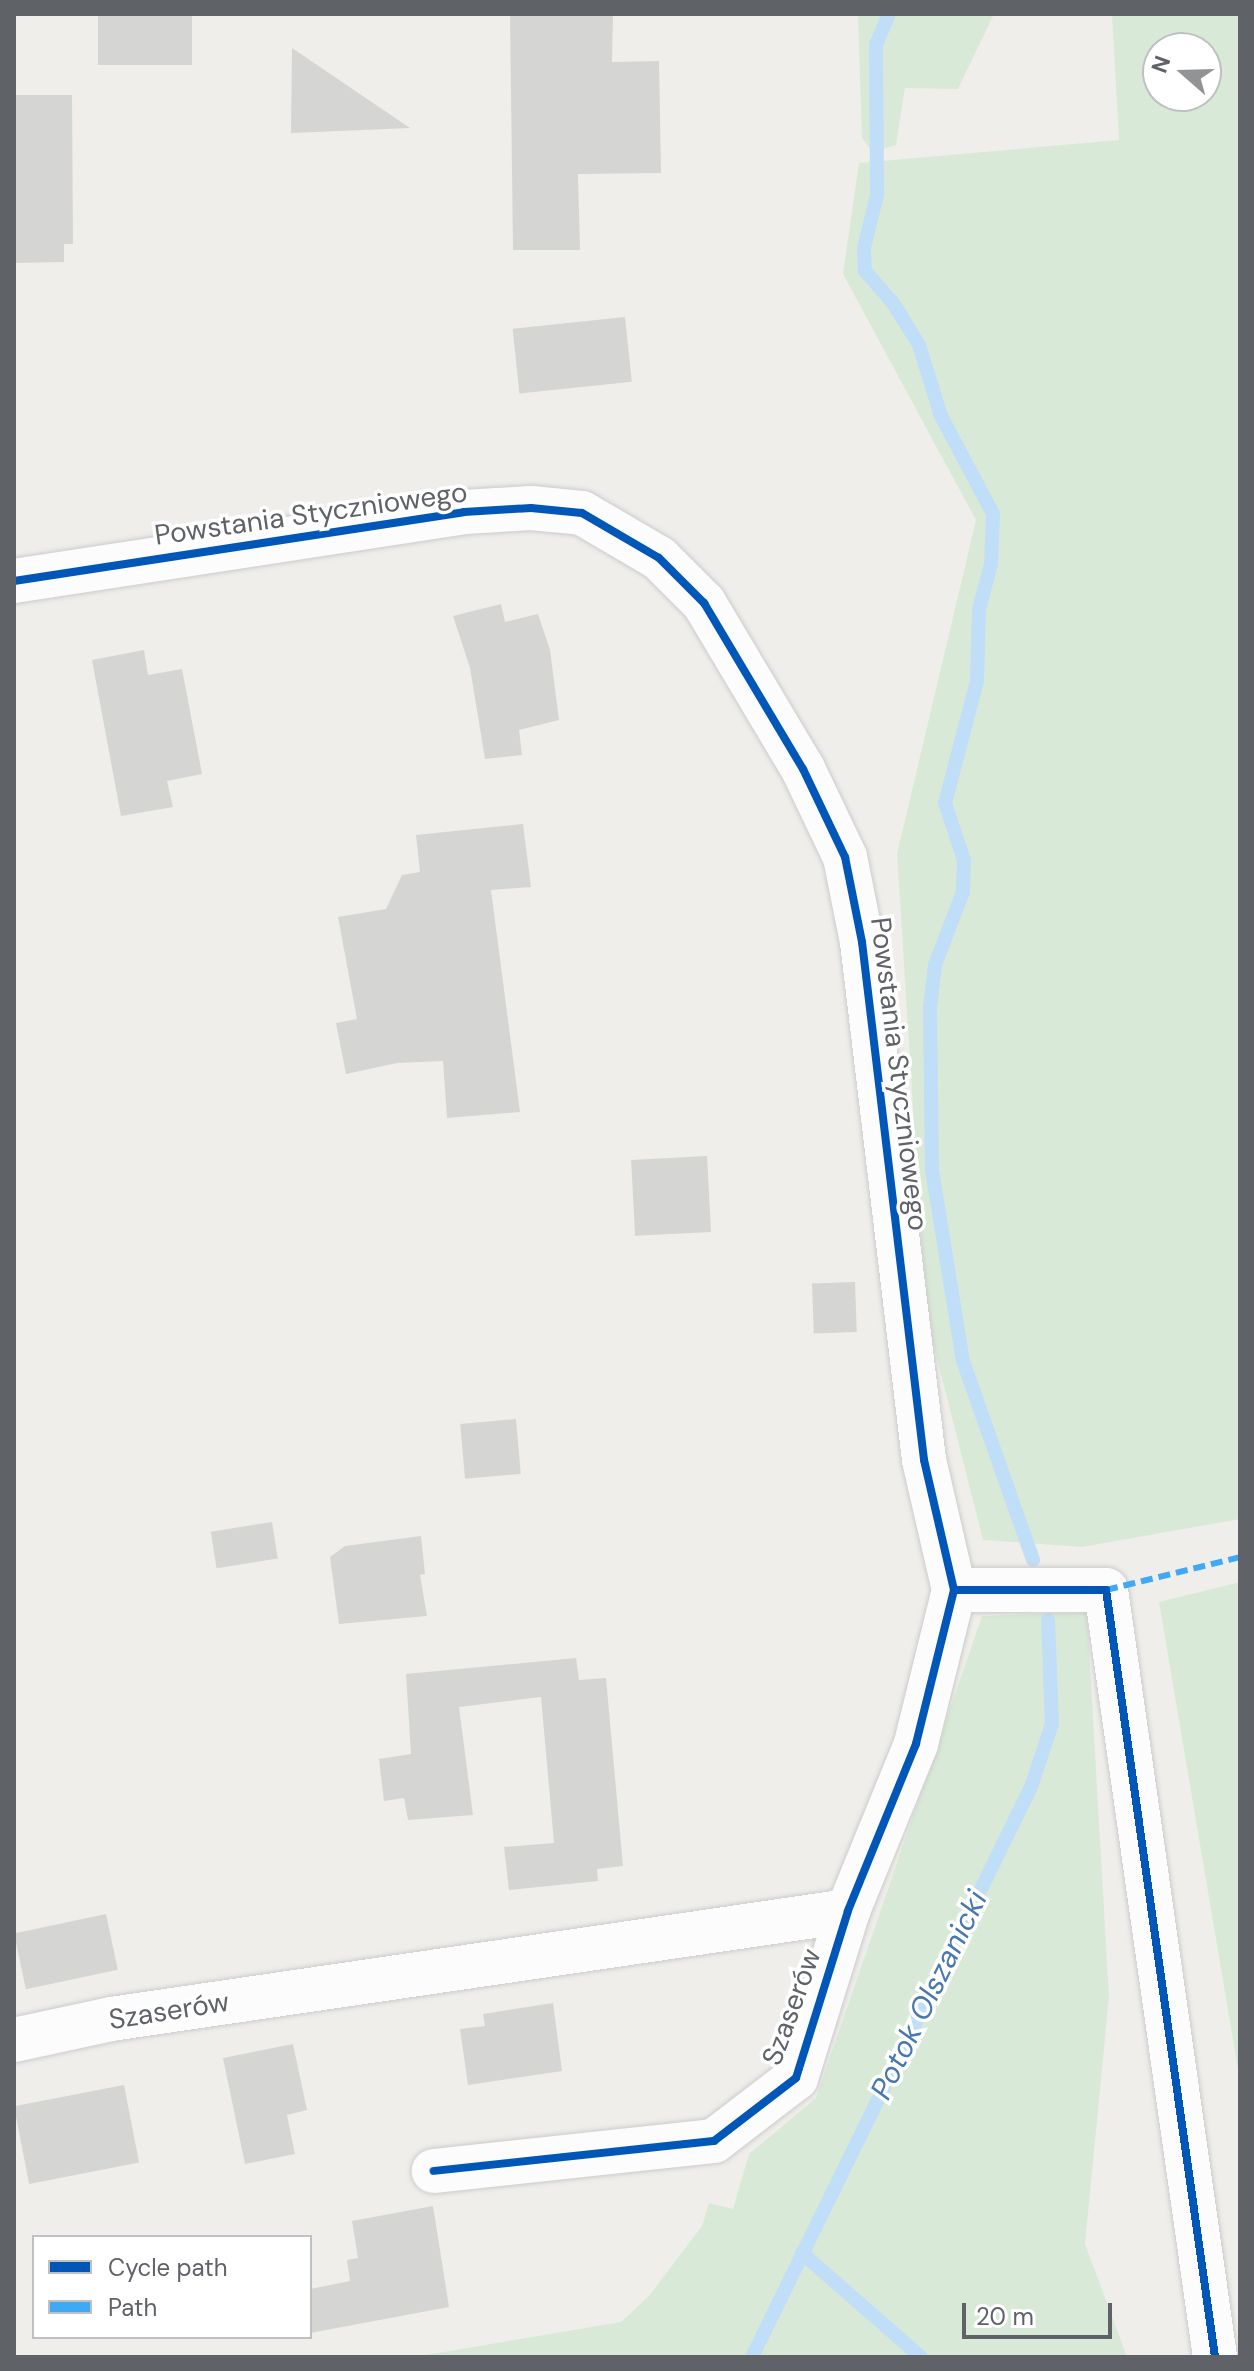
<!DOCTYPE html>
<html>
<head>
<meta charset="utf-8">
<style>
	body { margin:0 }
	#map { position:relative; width:1254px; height:2371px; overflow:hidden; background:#efeeea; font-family:"DM Sans",sans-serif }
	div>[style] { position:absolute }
	.green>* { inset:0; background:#d8ead7 }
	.stream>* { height:14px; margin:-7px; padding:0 7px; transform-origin:7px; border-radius:7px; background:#c0def7 }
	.building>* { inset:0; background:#d5d5d3; transform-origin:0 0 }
	.roads { filter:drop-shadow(0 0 2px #cbcccc) drop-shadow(0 0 2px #cbcccc) }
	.minor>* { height:44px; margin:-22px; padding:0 22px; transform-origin:22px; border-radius:22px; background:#fdfcfc }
	.quiet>* { height:6px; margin-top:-3px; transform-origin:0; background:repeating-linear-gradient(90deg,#3fa9f5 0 12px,transparent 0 18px) }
	.cycleway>* { height:8px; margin:-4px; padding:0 4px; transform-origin:4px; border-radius:4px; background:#0057b8 }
	span { translate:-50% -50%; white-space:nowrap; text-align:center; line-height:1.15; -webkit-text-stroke:7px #fff; paint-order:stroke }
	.street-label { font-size:28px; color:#5f6267 }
	.water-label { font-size:30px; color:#4777b0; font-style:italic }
	.frame { position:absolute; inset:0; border:16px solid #5f6267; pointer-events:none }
	.legend { position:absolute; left:32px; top:2235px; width:280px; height:104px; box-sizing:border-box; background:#fff; border:2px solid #bfc0c2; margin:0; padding:10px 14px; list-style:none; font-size:24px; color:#5f6267 }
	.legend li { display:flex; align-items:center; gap:16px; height:40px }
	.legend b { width:40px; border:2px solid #bfc0c2 }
	.north { position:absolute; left:1142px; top:32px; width:80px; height:80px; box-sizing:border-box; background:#fff; border:2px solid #bfc0c2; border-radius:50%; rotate:290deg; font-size:22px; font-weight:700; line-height:32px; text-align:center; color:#5f6267 }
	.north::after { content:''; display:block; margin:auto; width:28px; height:36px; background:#919395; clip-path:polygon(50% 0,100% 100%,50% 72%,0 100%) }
	.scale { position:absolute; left:962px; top:2303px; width:150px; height:36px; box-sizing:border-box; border:4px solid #5f6267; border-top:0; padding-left:10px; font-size:24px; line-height:28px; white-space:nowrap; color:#5f6267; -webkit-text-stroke:6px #fff; paint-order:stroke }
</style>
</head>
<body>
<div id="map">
	<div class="green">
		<i style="clip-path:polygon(858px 14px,994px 14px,958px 89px,905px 88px,896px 145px,873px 152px,862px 138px)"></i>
		<i style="clip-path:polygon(evenodd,1112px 14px,1240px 14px,1240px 1519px,1082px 1547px,983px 1540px,926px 1315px,897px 854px,976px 520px,843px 274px,859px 163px,1119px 140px,1112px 14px,1158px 48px,1206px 48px,1206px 96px,1158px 96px,1158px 48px)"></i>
		<i style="clip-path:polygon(1240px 1582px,1240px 2081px,1159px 1602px)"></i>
		<i style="clip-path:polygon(1087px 1612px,1109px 1997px,1085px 2244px,1127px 2357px,414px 2357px,621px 2322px,649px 2296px,702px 2226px,709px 2203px,733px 2209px,749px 2154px,816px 2098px,982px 1616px)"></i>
	</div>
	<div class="stream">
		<i style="left:889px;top:14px;width:33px;rotate:113deg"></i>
		<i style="left:876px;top:44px;width:151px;rotate:89.6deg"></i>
		<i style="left:877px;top:195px;width:55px;rotate:103.8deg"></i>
		<i style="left:864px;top:248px;width:23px;rotate:88deg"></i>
		<i style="left:865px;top:271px;width:43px;rotate:48.8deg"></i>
		<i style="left:893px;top:303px;width:49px;rotate:58.2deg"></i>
		<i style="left:919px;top:345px;width:74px;rotate:72.8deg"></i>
		<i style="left:941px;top:416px;width:111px;rotate:62deg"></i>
		<i style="left:993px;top:514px;width:50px;rotate:92.3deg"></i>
		<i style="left:991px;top:564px;width:47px;rotate:104.9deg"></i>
		<i style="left:979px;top:609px;width:72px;rotate:91.6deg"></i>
		<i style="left:977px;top:681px;width:126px;rotate:104.7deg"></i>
		<i style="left:945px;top:803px;width:60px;rotate:71.6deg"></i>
		<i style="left:964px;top:860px;width:32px;rotate:92deg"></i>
		<i style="left:963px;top:892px;width:78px;rotate:111deg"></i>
		<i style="left:935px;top:965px;width:44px;rotate:96.5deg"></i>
		<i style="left:930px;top:1009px;width:161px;rotate:89.3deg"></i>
		<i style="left:932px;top:1170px;width:193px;rotate:80.8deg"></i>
		<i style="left:963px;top:1361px;width:211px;rotate:70.6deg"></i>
		<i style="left:802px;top:2253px;width:158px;rotate:41.2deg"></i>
		<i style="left:752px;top:2357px;width:635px;rotate:-63.92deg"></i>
		<i style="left:1031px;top:1787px;width:66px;rotate:-71.6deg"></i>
		<i style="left:1052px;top:1724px;width:104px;rotate:-92.2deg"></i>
	</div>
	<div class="building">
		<i style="left:98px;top:14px;width:94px;height:51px"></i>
		<i style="clip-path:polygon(510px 14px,613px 14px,612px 62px,659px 61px,661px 173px,578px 174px,580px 250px,513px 250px)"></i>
		<i style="clip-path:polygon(292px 48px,410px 128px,291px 133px)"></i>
		<i style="clip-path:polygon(14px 95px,72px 95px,73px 244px,64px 244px,64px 262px,14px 263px)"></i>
		<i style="left:625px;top:317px;width:65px;height:113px;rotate:84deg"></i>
		<i style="clip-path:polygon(501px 604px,505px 622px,538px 614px,550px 650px,559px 720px,519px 730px,522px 755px,485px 759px,470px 668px,453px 616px)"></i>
		<i style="clip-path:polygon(144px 650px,148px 675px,182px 669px,202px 774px,167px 781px,173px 807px,121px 816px,92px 660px)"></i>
		<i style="clip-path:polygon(523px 824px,531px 887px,491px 890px,520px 1112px,447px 1118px,443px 1061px,397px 1063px,346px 1074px,336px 1023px,357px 1019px,338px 917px,386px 909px,402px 875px,420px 872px,416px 835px)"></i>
		<i style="left:707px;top:1156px;width:76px;height:76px;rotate:87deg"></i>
		<i style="left:855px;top:1282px;width:50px;height:43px;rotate:88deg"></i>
		<i style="left:516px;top:1419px;width:55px;height:56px;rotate:85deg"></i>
		<i style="left:272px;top:1522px;width:37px;height:62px;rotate:81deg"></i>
		<i style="clip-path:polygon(421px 1536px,425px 1574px,420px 1575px,427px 1616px,339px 1624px,330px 1557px,345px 1546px)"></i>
		<i style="clip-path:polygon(576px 1658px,579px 1680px,606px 1678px,623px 1866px,597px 1869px,598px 1881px,509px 1890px,504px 1847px,554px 1843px,541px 1697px,459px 1707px,473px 1815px,408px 1820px,404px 1798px,384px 1801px,379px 1759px,411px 1754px,406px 1674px)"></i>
		<i style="left:106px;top:1914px;width:57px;height:94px;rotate:78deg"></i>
		<i style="clip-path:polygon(553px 2003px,562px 2071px,468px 2085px,460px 2029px,485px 2026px,483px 2014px)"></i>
		<i style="clip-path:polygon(293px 2044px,307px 2110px,287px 2115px,295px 2154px,245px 2164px,223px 2058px)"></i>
		<i style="left:124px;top:2085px;width:79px;height:112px;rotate:79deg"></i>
		<i style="clip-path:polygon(433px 2206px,449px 2307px,310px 2333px,310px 2289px,350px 2281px,347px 2260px,358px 2258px,352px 2221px)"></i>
	</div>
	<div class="roads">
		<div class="minor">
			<i style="left:14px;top:581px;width:455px;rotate:-8.7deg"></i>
			<i style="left:464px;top:512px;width:67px;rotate:-3.4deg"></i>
			<i style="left:531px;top:508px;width:51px;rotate:5.6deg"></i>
			<i style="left:582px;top:513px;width:89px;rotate:30.3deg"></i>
			<i style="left:659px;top:558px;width:64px;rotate:45deg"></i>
			<i style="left:704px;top:603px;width:193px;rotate:59.2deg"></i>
			<i style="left:803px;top:769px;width:98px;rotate:64.5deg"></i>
			<i style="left:845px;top:857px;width:87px;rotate:78.7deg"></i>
			<i style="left:862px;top:942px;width:522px;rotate:83.17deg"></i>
			<i style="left:924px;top:1460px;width:133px;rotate:77deg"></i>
			<i style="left:954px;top:1590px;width:159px;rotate:103.9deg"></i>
			<i style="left:916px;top:1744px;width:180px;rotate:112.2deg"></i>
			<i style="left:848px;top:1911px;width:175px;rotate:107.3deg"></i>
			<i style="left:796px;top:2078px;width:103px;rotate:142.5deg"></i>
			<i style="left:714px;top:2141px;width:282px;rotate:173.9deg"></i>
			<i style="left:954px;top:1590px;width:152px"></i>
			<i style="left:1106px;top:1590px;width:775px;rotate:81.91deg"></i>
			<i style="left:14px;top:2040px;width:99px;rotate:-12.2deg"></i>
			<i style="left:111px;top:2019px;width:745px;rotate:-8.34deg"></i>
		</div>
	</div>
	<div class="quiet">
		<i style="left:1106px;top:1590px;width:138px;rotate:-13.8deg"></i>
	</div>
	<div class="cycleway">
		<i style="left:14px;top:581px;width:455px;rotate:-8.7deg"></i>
		<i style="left:464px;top:512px;width:67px;rotate:-3.4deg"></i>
		<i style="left:531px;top:508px;width:51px;rotate:5.6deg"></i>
		<i style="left:582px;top:513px;width:89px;rotate:30.3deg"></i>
		<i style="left:659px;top:558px;width:64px;rotate:45deg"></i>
		<i style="left:704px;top:603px;width:193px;rotate:59.2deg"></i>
		<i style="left:803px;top:769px;width:98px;rotate:64.5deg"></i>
		<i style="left:845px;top:857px;width:87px;rotate:78.7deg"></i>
		<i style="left:862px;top:942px;width:522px;rotate:83.17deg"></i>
		<i style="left:924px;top:1460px;width:133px;rotate:77deg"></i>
		<i style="left:954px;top:1590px;width:159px;rotate:103.9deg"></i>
		<i style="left:916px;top:1744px;width:180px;rotate:112.2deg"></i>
		<i style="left:848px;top:1911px;width:175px;rotate:107.3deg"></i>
		<i style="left:796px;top:2078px;width:103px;rotate:142.5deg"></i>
		<i style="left:714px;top:2141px;width:282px;rotate:173.9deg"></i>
		<i style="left:954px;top:1590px;width:152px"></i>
		<i style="left:1106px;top:1590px;width:775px;rotate:81.91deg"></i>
	</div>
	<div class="street-label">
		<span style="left:311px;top:514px;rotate:-8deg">Powstania Styczniowego</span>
		<span style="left:899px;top:1074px;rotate:83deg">Powstania Styczniowego</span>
		<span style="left:792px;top:2007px;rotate:-70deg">Szaserów</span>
		<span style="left:169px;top:2011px;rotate:-9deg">Szaserów</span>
	</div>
	<div class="water-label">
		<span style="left:929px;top:1995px;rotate:-64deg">Potok Olszanicki</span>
	</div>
	<div class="frame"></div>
	<ul class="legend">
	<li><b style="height:10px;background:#0057b8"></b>Cycle path</li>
	<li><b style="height:10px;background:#3fa9f5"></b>Path</li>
	</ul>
	<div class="north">N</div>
	<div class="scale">20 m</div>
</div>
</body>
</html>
